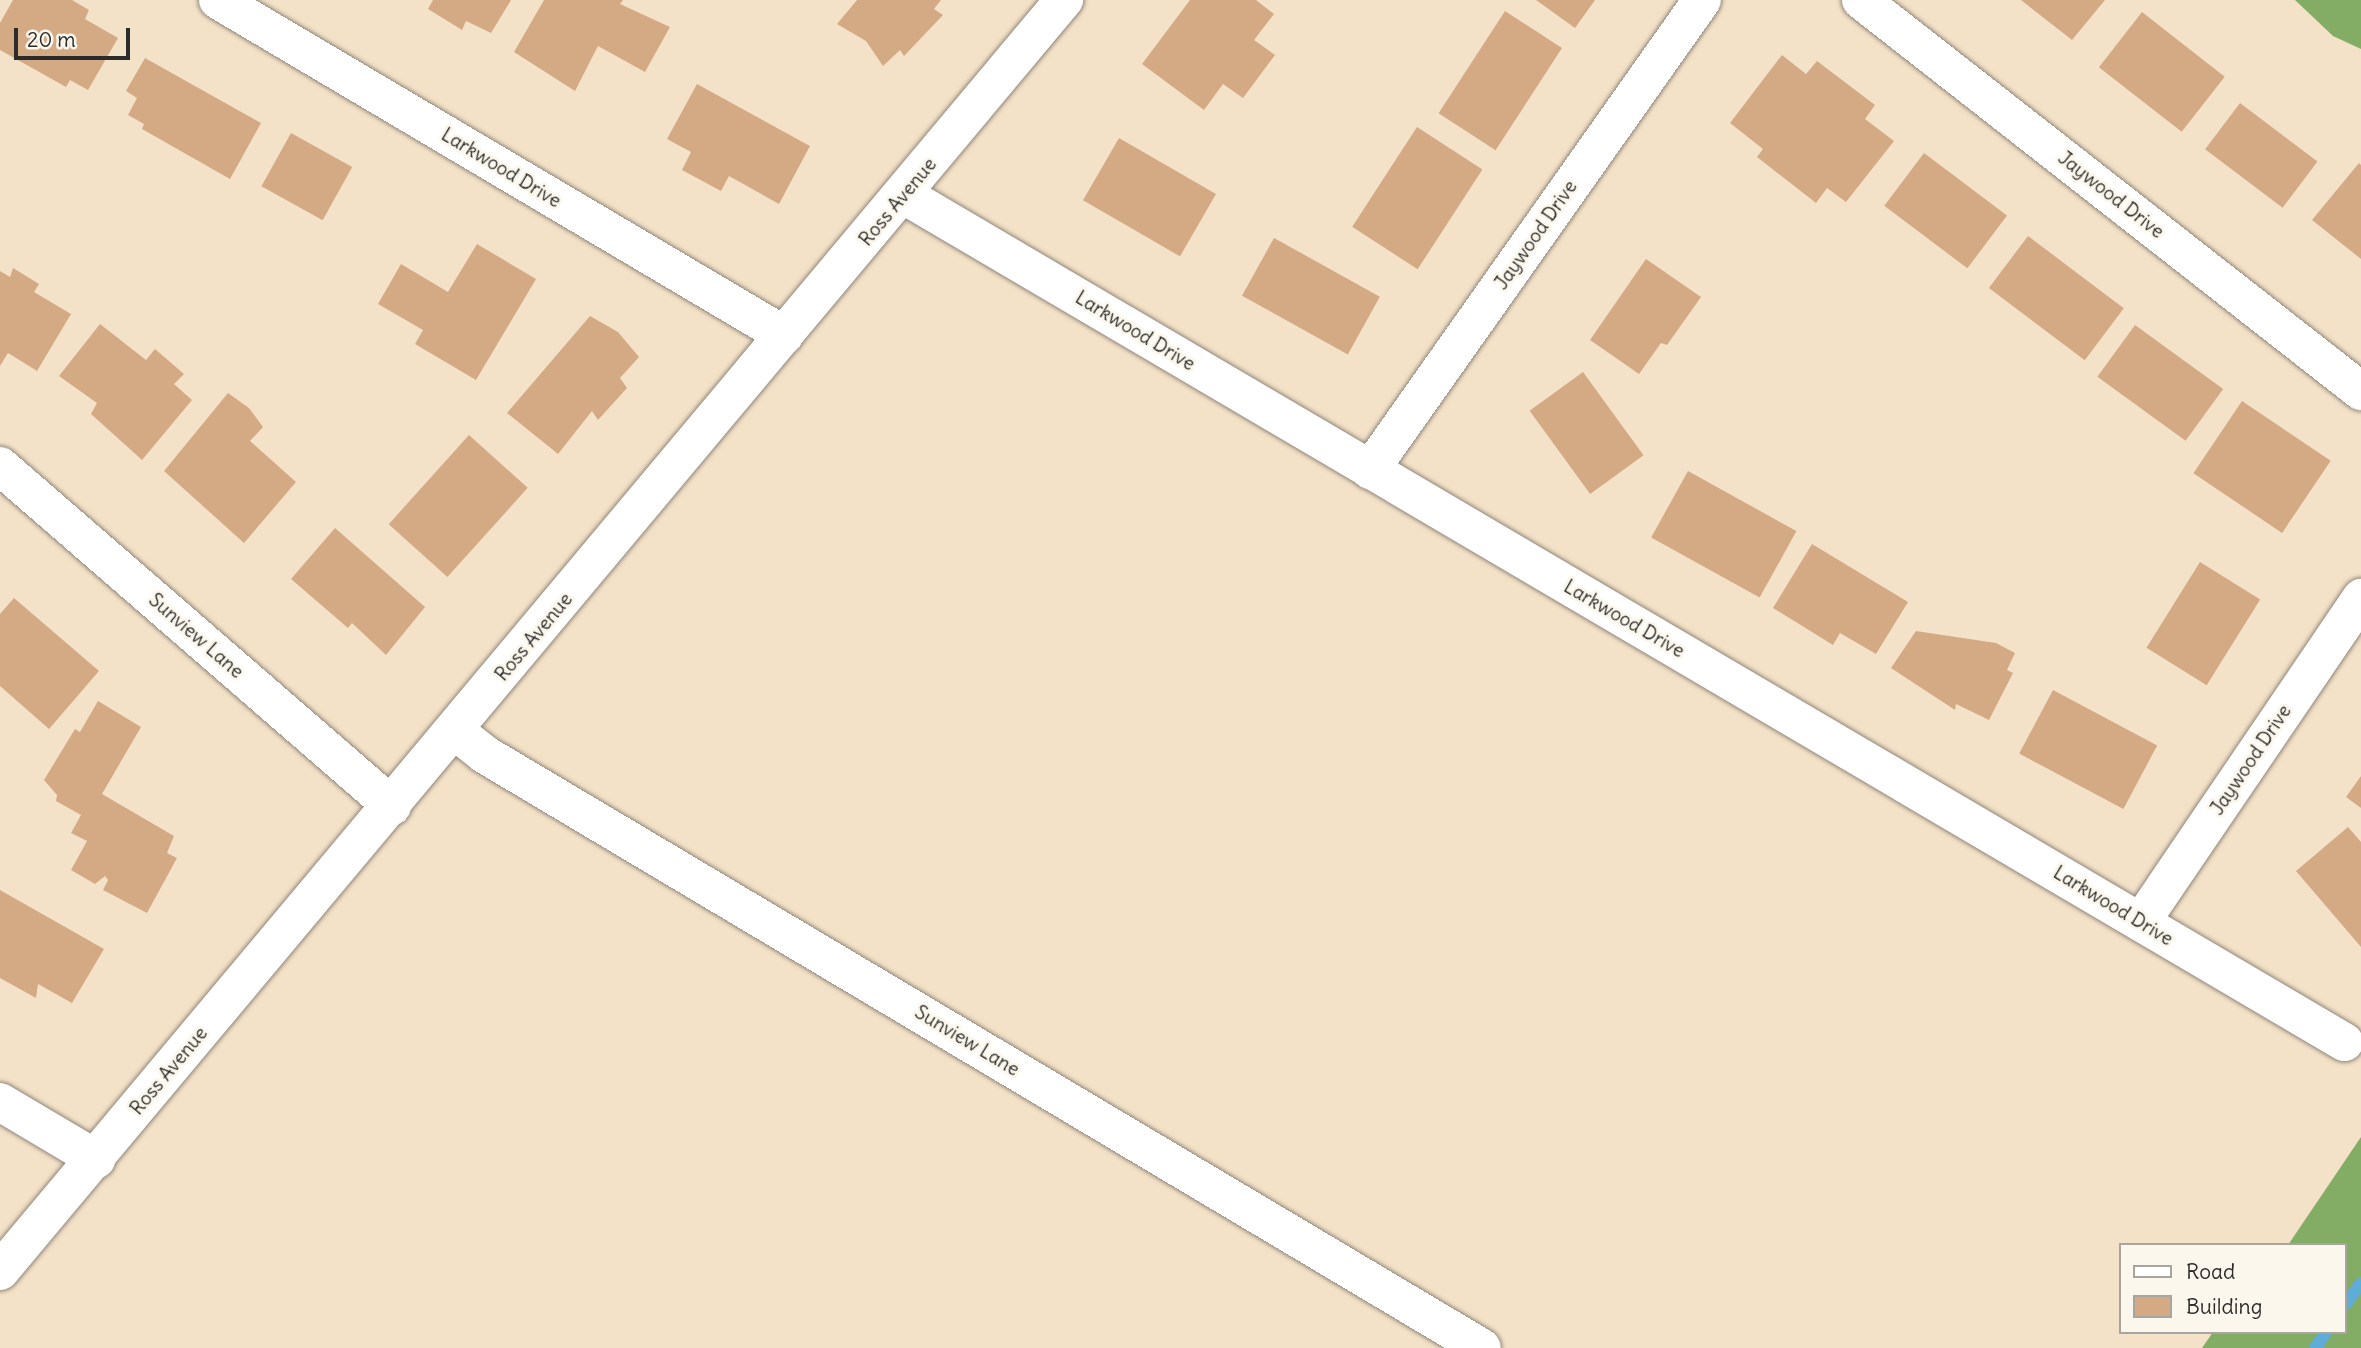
<!DOCTYPE html>
<html>
<head>
<meta charset="utf-8">
<style>
	body { margin:0 }
	#map { position:relative; width:2361px; height:1348px; overflow:hidden; background:#f4e2c8; font-family:Delius,sans-serif }
	div>[style] { position:absolute }
	.forest>* { inset:0; background:#83ad65 }
	.stream>* { height:12px; margin:-6px; padding:0 6px; transform-origin:6px; border-radius:6px; background:#5facd8 }
	.building>* { inset:0; background:#d4aa85; transform-origin:0 0 }
	.roads { filter:drop-shadow(0 0 2px #90867a) drop-shadow(0 0 2px #90867a) }
	.minor>* { height:38px; margin:-19px; padding:0 19px; transform-origin:19px; border-radius:19px; background:#fff }
	span { translate:-50% -50%; white-space:nowrap; text-align:center; line-height:1.15; -webkit-text-stroke:6px #fbf7ec; paint-order:stroke }
	.street-label { font-size:19px; color:#2b2b2b }
	.legend { position:absolute; left:2119px; top:1243px; width:228px; height:91px; box-sizing:border-box; background:#fbf7ec; border:2px solid #a8a59f; margin:0; padding:9px 12px; list-style:none; font-size:21px; color:#2b2b2b }
	.legend li { display:flex; align-items:center; gap:14px; height:35px }
	.legend b { width:35px; border:2px solid #a8a59f }
	.scale { position:absolute; left:14px; top:28px; width:116px; height:32px; box-sizing:border-box; border:4px solid #2b2b2b; border-top:0; padding-left:9px; font-size:21px; line-height:24px; white-space:nowrap; color:#2b2b2b; -webkit-text-stroke:5px #fbf7ec; paint-order:stroke }
</style>
</head>
<body>
<div id="map">
	<div class="forest">
		<i style="clip-path:polygon(2295px 0,2361px 0,2361px 49px,2333px 36px)"></i>
		<i style="clip-path:polygon(2361px 1137px,2361px 1348px,2202px 1348px,2213px 1332px,2345px 1332px,2345px 1245px,2288px 1245px)"></i>
	</div>
	<div class="stream">
		<i style="left:2345px;top:1305px;width:27px;rotate:-54deg"></i>
		<i style="left:2315px;top:1348px;width:19px;rotate:-55deg"></i>
	</div>
	<div class="building">
		<i style="clip-path:polygon(13px 0,72px 0,89px 10px,85px 19px,118px 38px,88px 90px,70px 80px,66px 87px,0 50px,0 23px)"></i>
		<i style="clip-path:polygon(433px 0,511px 0,491px 33px,466px 21px,462px 30px,428px 9px)"></i>
		<i style="clip-path:polygon(544px 0,623px 0,620px 4px,670px 27px,645px 72px,598px 46px,575px 91px,514px 52px)"></i>
		<i style="clip-path:polygon(857px 0,941px 0,934px 9px,943px 15px,904px 56px,900px 50px,883px 66px,866px 41px,837px 24px)"></i>
		<i style="clip-path:polygon(1190px 0,1256px 0,1274px 14px,1254px 40px,1275px 55px,1243px 98px,1223px 84px,1204px 110px,1142px 64px)"></i>
		<i style="clip-path:polygon(1536px 0,1595px 0,1575px 28px)"></i>
		<i style="clip-path:polygon(2021px 0,2105px 0,2072px 40px)"></i>
		<i style="left:1505px;top:11px;width:68px;height:122px;rotate:33deg"></i>
		<i style="left:2142px;top:12px;width:105px;height:70px;rotate:38deg"></i>
		<i style="clip-path:polygon(1782px 55px,1806px 74px,1817px 61px,1875px 105px,1865px 119px,1894px 141px,1846px 202px,1827px 188px,1816px 203px,1757px 157px,1763px 149px,1730px 123px)"></i>
		<i style="clip-path:polygon(145px 58px,261px 123px,230px 179px,142px 129px,144px 124px,128px 115px,137px 98px,126px 91px)"></i>
		<i style="clip-path:polygon(697px 84px,810px 146px,779px 204px,729px 176px,721px 191px,682px 170px,691px 152px,667px 139px)"></i>
		<i style="left:2240px;top:103px;width:97px;height:58px;rotate:37deg"></i>
		<i style="left:1417px;top:127px;width:78px;height:119px;rotate:33deg"></i>
		<i style="left:291px;top:133px;width:70px;height:61px;rotate:29deg"></i>
		<i style="left:1119px;top:138px;width:112px;height:72px;rotate:30deg"></i>
		<i style="left:1924px;top:153px;width:104px;height:66px;rotate:37deg"></i>
		<i style="clip-path:polygon(2359px 163px,2361px 165px,2361px 259px,2312px 220px)"></i>
		<i style="left:2028px;top:236px;width:120px;height:65px;rotate:37deg"></i>
		<i style="left:1274px;top:238px;width:121px;height:66px;rotate:29deg"></i>
		<i style="clip-path:polygon(477px 244px,536px 279px,476px 380px,415px 344px,423px 330px,378px 304px,401px 264px,448px 292px)"></i>
		<i style="clip-path:polygon(1646px 259px,1701px 297px,1667px 345px,1661px 343px,1639px 374px,1590px 340px)"></i>
		<i style="clip-path:polygon(13px 268px,39px 284px,34px 292px,71px 314px,37px 371px,8px 353px,0 366px,0 271px,10px 277px)"></i>
		<i style="clip-path:polygon(590px 316px,618px 332px,639px 357px,620px 378px,627px 388px,598px 420px,592px 411px,558px 454px,507px 413px)"></i>
		<i style="clip-path:polygon(100px 324px,146px 360px,155px 349px,184px 374px,174px 384px,192px 400px,142px 460px,91px 414px,97px 403px,59px 376px)"></i>
		<i style="left:2135px;top:325px;width:109px;height:64px;rotate:36deg"></i>
		<i style="left:1583px;top:372px;width:103px;height:66px;rotate:54deg"></i>
		<i style="clip-path:polygon(228px 393px,249px 408px,263px 427px,250px 441px,296px 482px,244px 543px,164px 471px)"></i>
		<i style="left:2242px;top:401px;width:107px;height:87px;rotate:34deg"></i>
		<i style="left:469px;top:435px;width:79px;height:120px;rotate:42deg"></i>
		<i style="left:1688px;top:471px;width:124px;height:76px;rotate:29deg"></i>
		<i style="clip-path:polygon(335px 528px,425px 607px,386px 655px,352px 623px,348px 628px,291px 579px)"></i>
		<i style="clip-path:polygon(1812px 544px,1908px 602px,1876px 654px,1840px 633px,1833px 645px,1773px 608px)"></i>
		<i style="left:2200px;top:562px;width:71px;height:101px;rotate:32deg"></i>
		<i style="clip-path:polygon(14px 598px,99px 671px,49px 729px,0 686px,0 614px)"></i>
		<i style="clip-path:polygon(1916px 631px,1996px 643px,2015px 653px,2007px 670px,2013px 673px,1989px 720px,1956px 704px,1955px 710px,1891px 668px)"></i>
		<i style="left:2053px;top:690px;width:118px;height:72px;rotate:28deg"></i>
		<i style="clip-path:polygon(98px 701px,141px 727px,102px 794px,174px 836px,167px 853px,177px 858px,147px 913px,103px 890px,108px 880px,105px 876px,95px 884px,71px 870px,87px 841px,71px 833px,81px 815px,56px 801px,57px 795px,44px 780px,75px 729px,80px 732px)"></i>
		<i style="clip-path:polygon(2361px 776px,2361px 808px,2346px 797px)"></i>
		<i style="clip-path:polygon(2348px 827px,2361px 842px,2361px 947px,2296px 871px)"></i>
		<i style="clip-path:polygon(0 890px,104px 949px,72px 1003px,38px 984px,36px 998px,0 978px)"></i>
	</div>
	<div class="roads">
		<div class="minor">
			<i style="left:218px;top:0;width:658px;rotate:30.62deg"></i>
			<i style="left:1861px;top:0;width:635px;rotate:38.03deg"></i>
			<i style="left:904px;top:195px;width:1671px;rotate:30.46deg"></i>
			<i style="left:0;top:466px;width:519px;rotate:40.94deg"></i>
			<i style="left:1370px;top:470px;width:575px;rotate:-54.76deg"></i>
			<i style="left:455px;top:731px;width:37px;rotate:38deg"></i>
			<i style="left:484px;top:754px;width:1161px;rotate:30.76deg"></i>
			<i style="left:2141px;top:922px;width:392px;rotate:-55.8deg"></i>
			<i style="left:0;top:1102px;width:112px;rotate:30.7deg"></i>
			<i style="left:0;top:1271px;width:1658px;rotate:-50.07deg"></i>
		</div>
	</div>
	<div class="street-label">
		<span style="left:501px;top:168px;rotate:31deg">Larkwood Drive</span>
		<span style="left:2111px;top:195px;rotate:38deg">Jaywood Drive</span>
		<span style="left:898px;top:202px;rotate:-50deg">Ross Avenue</span>
		<span style="left:1536px;top:235px;rotate:-55deg">Jaywood Drive</span>
		<span style="left:1135px;top:331px;rotate:31deg">Larkwood Drive</span>
		<span style="left:1624px;top:619px;rotate:30deg">Larkwood Drive</span>
		<span style="left:196px;top:636px;rotate:41deg">Sunview Lane</span>
		<span style="left:534px;top:637px;rotate:-50deg">Ross Avenue</span>
		<span style="left:2251px;top:760px;rotate:-56deg">Jaywood Drive</span>
		<span style="left:2113px;top:906px;rotate:31deg">Larkwood Drive</span>
		<span style="left:967px;top:1041px;rotate:31deg">Sunview Lane</span>
		<span style="left:169px;top:1071px;rotate:-50deg">Ross Avenue</span>
	</div>
	<ul class="legend">
	<li><b style="height:9px;background:#fff"></b>Road</li>
	<li><b style="height:19px;background:#d4aa85"></b>Building</li>
	</ul>
	<div class="scale">20 m</div>
</div>
</body>
</html>
